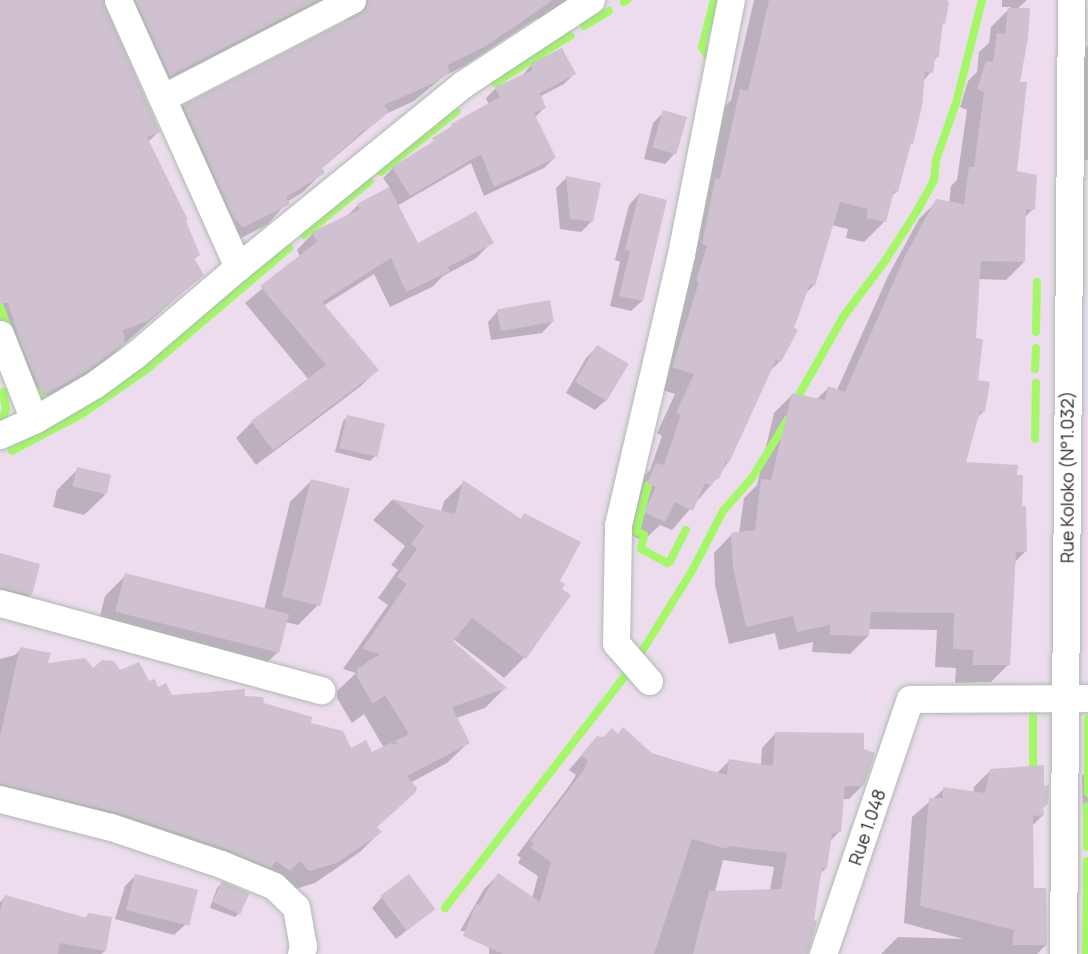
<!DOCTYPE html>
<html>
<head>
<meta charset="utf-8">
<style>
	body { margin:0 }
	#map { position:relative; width:1088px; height:954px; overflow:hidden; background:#ecdcee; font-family:Manrope,sans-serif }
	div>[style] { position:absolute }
	.shadow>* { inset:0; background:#0003 }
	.stream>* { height:8px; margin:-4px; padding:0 4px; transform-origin:4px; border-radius:4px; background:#a4f867 }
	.building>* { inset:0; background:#cfc1d0; transform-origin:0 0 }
	.roads { filter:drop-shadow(0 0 2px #acbcae) drop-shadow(0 0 2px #acbcae) }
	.street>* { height:27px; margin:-13.5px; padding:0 13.5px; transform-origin:13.5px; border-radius:13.5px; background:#fff }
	span { translate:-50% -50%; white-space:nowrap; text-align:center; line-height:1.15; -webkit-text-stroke:4.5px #fff; paint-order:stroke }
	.street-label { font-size:18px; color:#2b2b2b }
</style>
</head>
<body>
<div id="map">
	<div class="shadow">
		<i style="clip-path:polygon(0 0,570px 0,539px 21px,537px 18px,464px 66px,444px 76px,414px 101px,384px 115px,321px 169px,323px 172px,303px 192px,287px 202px,268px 224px,222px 248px,163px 127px,183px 106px,348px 22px,346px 12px,149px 95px,112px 13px,102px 6px,158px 132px,148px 142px,199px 255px,193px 260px,202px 275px,103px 363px,63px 392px,23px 415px,0 361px)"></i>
		<i style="clip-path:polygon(754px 0,946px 0,938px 56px,933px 61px,931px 72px,923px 81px,897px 191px,891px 197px,884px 222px,864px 242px,846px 238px,848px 229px,832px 225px,814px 285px,805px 294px,780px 361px,768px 373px,728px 462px,717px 478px,672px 530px,660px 525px,643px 541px,625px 532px,637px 507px,628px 503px,636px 484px,650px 470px,662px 436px,657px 433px,675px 394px,653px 387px,720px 111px,731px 100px)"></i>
		<i style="clip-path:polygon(1002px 0,1027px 0,1017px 9px,1019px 84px,1015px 172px,1033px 209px,1024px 218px,1024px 262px,1006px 280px,978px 279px,975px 340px,976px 381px,984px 411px,977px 418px,964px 464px,1020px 507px,1025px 552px,1014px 563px,1009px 664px,991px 682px,955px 683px,956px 668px,935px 667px,937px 630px,868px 629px,868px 636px,850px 654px,812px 652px,813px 642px,779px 650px,775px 633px,729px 644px,715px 585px,714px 553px,732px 534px,739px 533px,744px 498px,757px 485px,774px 413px,792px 395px,816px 400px,829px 387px,837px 390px,888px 276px,919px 219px,937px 201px,949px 203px,951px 186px,957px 180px,967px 110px,960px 107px,968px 81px,977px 72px,979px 52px,989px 43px,991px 27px,1011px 7px,1002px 7px)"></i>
		<i style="clip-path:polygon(1088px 46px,1088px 160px,1079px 160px,1084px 50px)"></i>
		<i style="clip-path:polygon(531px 65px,574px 74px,564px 84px,539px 97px,544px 108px,535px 117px,554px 158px,544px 168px,484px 196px,471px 163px,397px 206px,418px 245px,492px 242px,475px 259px,443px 276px,432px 287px,390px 307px,374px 274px,323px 306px,377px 370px,361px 386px,256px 465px,236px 438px,252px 422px,309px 380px,245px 303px,300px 257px,297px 250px,313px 233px,345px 218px,358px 205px,390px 188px,383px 178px,393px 168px,423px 150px,452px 126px,489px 105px,486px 98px,496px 88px,522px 76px)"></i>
		<i style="clip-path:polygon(664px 112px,675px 153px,665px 164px,644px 159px,653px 123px)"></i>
		<i style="clip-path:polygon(567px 177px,592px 221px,581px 232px,560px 229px,556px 188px)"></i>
		<i style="clip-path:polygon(639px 194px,642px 301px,631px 311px,610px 306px,620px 262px,615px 260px,629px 205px)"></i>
		<i style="clip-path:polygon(498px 311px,552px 322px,542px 333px,491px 340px,488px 322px)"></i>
		<i style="clip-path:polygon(597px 347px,606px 400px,595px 410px,566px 393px,586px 358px)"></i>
		<i style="clip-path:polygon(348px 416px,375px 456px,370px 461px,335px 452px,343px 421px)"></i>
		<i style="clip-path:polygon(78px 469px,105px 495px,84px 515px,53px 507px,57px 490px)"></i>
		<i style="clip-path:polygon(311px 481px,319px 604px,298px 625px,285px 622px,278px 652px,257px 672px,96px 632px,105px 596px,126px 575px,264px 610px,290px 502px)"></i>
		<i style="clip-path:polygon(464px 482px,519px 520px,524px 515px,560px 589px,569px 595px,524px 658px,504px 678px,453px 639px,450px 641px,505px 688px,485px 708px,456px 718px,468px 743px,447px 763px,410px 783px,376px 827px,380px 832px,360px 852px,315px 883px,289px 891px,0 808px,0 659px,15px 655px,21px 649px,46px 665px,120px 672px,148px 683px,171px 697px,243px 697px,309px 724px,351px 750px,372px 754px,384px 748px,364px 714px,352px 723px,337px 698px,337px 691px,356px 673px,343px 669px,388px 605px,378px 598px,398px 570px,391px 565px,405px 546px,373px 520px,392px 500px,441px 512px,444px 501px)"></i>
		<i style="clip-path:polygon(0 554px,30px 595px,14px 610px,0 607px)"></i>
		<i style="clip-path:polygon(evenodd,775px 734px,863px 785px,849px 799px,842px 799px,839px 832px,829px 842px,826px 868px,820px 874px,807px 954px,489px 954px,489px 933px,460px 931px,484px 889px,498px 875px,532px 898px,538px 876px,518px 863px,521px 858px,517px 855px,569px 786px,576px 775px,569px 770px,597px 737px,717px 773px,729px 761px,761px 765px,762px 748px,775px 734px,723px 860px,774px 867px,770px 890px,715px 892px,723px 860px)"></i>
		<i style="clip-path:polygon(991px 770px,1042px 787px,1047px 804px,1042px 809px,1043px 815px,1032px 826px,1032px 889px,1046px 945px,1037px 954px,881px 954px,898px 937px,963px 939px,904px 923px,912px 817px,944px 789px,973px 793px,974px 787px)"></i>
		<i style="clip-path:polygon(1088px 770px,1088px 814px,1083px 814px,1082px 776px)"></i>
		<i style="clip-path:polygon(135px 876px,196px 891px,185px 925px,174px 935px,115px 919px,125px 886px)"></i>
		<i style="clip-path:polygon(222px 883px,240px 912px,235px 917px,210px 908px,217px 888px)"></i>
		<i style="clip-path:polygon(5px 897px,84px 919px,89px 914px,105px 951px,101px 954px,0 954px,0 902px)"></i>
		<i style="clip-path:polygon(382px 897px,433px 909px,396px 939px,372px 908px)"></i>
	</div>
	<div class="stream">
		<i style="left:624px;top:2px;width:4px;rotate:-34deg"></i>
		<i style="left:584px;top:26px;width:29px;rotate:-31deg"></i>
		<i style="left:712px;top:63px;width:19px;rotate:-122deg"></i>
		<i style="left:702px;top:47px;width:49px;rotate:-75.7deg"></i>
		<i style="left:495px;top:83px;width:89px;rotate:-32.1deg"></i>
		<i style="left:381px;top:172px;width:97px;rotate:-38.8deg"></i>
		<i style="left:304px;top:235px;width:85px;rotate:-39.3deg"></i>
		<i style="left:0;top:307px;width:26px;rotate:69deg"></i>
		<i style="left:1036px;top:332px;width:50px;rotate:-88.9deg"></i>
		<i style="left:1035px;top:369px;width:21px;rotate:-87deg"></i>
		<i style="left:31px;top:388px;width:14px;rotate:30deg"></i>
		<i style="left:795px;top:402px;width:98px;rotate:-60.5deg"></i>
		<i style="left:843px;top:317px;width:70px;rotate:-53.1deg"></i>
		<i style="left:885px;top:261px;width:59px;rotate:-57.4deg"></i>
		<i style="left:917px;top:211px;width:35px;rotate:-61deg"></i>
		<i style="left:934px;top:180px;width:20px;rotate:-84deg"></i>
		<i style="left:936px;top:160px;width:60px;rotate:-70.7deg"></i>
		<i style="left:956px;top:103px;width:106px;rotate:-75.8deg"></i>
		<i style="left:0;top:424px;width:16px;rotate:-68deg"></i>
		<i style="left:6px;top:409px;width:17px;rotate:-100deg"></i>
		<i style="left:1035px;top:439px;width:56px;rotate:-89deg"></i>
		<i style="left:12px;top:451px;width:79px;rotate:-27.9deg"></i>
		<i style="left:82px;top:414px;width:78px;rotate:-34.5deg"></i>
		<i style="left:146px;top:370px;width:188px;rotate:-40.5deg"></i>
		<i style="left:648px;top:485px;width:48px;rotate:104.6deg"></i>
		<i style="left:636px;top:531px;width:9px;rotate:27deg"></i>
		<i style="left:644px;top:535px;width:14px;rotate:102deg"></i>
		<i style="left:641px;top:549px;width:30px;rotate:28deg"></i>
		<i style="left:667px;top:563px;width:4px;rotate:-34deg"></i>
		<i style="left:670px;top:561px;width:35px;rotate:-63deg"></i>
		<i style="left:641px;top:653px;width:99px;rotate:-58.2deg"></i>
		<i style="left:693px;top:569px;width:65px;rotate:-62.7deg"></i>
		<i style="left:723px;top:511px;width:44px;rotate:-48.7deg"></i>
		<i style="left:752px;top:478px;width:69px;rotate:-58.6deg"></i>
		<i style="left:1033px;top:775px;width:72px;rotate:-90deg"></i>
		<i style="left:1088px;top:793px;width:74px;rotate:-90deg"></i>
		<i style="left:1087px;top:847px;width:41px;rotate:-90deg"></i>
		<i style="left:445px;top:908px;width:297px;rotate:-52.2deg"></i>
		<i style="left:1086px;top:954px;width:93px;rotate:-89.4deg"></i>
	</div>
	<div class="building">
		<i style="clip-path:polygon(0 0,103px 0,160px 132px,147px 137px,188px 220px,186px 221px,200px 255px,194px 258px,204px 275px,148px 321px,123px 330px,125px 343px,85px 372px,43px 396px,20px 342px,8px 303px,0 303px)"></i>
		<i style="clip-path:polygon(135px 0,318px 0,170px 76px)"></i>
		<i style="clip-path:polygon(368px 0,553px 0,486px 46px,447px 65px,450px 72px,436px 82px,384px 105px,389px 112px,366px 131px,365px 129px,322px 168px,325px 173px,286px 197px,290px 204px,242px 228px,237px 220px,235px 221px,183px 105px,359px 14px,366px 8px)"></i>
		<i style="clip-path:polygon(769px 0,947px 0,949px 3px,945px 24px,942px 23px,939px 57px,935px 57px,933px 73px,925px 72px,922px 106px,913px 144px,911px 143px,898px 192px,894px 191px,886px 222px,866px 218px,868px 209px,840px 202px,815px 286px,810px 284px,794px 328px,798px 330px,781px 362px,776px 360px,729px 463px,726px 461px,719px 479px,715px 478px,712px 486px,705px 483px,693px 511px,675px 502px,665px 522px,644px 512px,656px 487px,647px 483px,656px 463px,664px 465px,681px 415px,676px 413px,694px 374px,672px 367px,699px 282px,696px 281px,707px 246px,702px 244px,715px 178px,720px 179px,740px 89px,748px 91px)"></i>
		<i style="clip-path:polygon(1008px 8px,1030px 8px,1028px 38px,1020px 82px,1027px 82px,1017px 171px,1037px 175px,1035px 210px,1026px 209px,1025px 262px,981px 261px,976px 338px,983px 339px,978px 380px,990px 382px,985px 412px,980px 411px,966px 462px,1018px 465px,1017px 475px,1023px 475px,1022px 506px,1026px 506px,1027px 552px,1016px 552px,1010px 665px,972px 665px,974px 650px,953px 649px,954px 613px,871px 612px,869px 636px,830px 635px,830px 625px,797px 632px,793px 616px,746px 627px,733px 567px,731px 533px,755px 530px,761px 479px,771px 480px,792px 393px,825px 400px,828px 386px,845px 392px,905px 256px,936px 199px,964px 204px,969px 167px,974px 167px,984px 92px,977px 89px,986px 61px,993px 62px,997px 33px,1005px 34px)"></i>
		<i style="clip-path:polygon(562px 48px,576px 74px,540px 93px,546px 108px,534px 113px,556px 158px,494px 187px,481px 154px,410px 196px,392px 167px,434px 141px,432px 138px,453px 126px,451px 124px,500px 97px,495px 87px,533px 70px,530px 64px)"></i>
		<i style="left:663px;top:110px;width:25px;height:39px;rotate:16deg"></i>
		<i style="clip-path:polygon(566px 176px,601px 183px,593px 222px,570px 219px)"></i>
		<i style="clip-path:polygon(389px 187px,418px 243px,476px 211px,494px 243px,448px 267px,450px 271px,406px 292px,391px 258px,322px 302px,379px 370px,273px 450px,251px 421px,326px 365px,260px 286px,317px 242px,312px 232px,360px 209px,357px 204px)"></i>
		<i style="clip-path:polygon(639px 193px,667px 200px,643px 301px,619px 296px,630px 251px,625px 250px)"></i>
		<i style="left:550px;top:300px;width:22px;height:54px;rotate:80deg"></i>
		<i style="left:597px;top:345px;width:37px;height:43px;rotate:31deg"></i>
		<i style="left:347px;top:415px;width:39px;height:34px;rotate:13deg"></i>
		<i style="left:77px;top:467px;width:35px;height:20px;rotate:13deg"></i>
		<i style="left:311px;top:479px;width:40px;height:121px;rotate:14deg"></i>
		<i style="clip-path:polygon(463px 480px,521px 519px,524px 513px,581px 542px,560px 581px,565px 584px,562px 589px,571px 595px,526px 659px,472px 618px,453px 641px,507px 688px,452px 707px,470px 743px,407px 776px,417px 788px,416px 792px,377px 827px,382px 832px,337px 863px,309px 871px,300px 861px,290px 871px,276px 861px,271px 868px,226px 849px,116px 812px,0 784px,0 737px,20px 647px,51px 653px,48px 663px,85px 658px,93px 668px,102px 660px,114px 661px,120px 670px,139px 662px,149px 681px,155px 679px,158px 687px,166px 683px,172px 695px,245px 689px,245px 696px,263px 697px,264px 703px,312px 717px,311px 723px,343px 731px,351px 748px,366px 740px,372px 752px,390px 743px,398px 745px,395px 741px,409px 734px,385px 695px,373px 704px,357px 677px,357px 669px,380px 654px,362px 649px,407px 584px,397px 577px,417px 549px,411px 544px,424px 526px,392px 499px,455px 514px)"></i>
		<i style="clip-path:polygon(0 553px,40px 564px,32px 595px,0 588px)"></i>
		<i style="left:125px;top:573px;width:169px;height:40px;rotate:14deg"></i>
		<i style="clip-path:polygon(623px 727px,654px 755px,727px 775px,729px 759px,773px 766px,775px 732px,864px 733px,864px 749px,875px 753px,864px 786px,845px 786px,841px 832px,832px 833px,827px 868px,822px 868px,814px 920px,817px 921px,808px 954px,693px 954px,709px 891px,781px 889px,787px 853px,728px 846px,727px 849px,692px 839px,654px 954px,503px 954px,463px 936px,476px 904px,479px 905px,498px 873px,540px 902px,551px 862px,531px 848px,534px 843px,530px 841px,583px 771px,588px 761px,581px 755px,597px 736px,604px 737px,612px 728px,618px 734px)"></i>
		<i style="clip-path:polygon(1044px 765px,1044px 786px,1049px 785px,1048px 804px,1043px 807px,1044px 815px,1033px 816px,1034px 888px,1046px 888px,1047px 945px,1012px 945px,1014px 930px,920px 906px,929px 798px,943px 798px,943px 787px,985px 793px,990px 769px)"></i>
		<i style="left:135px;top:874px;width:65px;height:37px;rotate:14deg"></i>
		<i style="left:409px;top:874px;width:44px;height:36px;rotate:53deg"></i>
		<i style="left:222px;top:881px;width:30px;height:23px;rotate:24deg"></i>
		<i style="clip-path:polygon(5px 895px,87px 918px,88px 913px,112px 917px,106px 951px,60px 943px,58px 954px,0 954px,0 910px)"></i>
	</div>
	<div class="roads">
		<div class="street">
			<i style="left:118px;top:0;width:293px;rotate:65.8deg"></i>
			<i style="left:162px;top:98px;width:214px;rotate:-27.3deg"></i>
			<i style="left:0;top:334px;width:92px;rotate:68.4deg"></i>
			<i style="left:0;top:435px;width:37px;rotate:-24deg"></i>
			<i style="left:34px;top:420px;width:69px;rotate:-30.3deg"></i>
			<i style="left:94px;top:385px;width:51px;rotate:-36.2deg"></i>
			<i style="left:135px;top:355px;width:135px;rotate:-40.5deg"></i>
			<i style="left:238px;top:267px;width:290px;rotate:-39.1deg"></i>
			<i style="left:463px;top:84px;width:153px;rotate:-33.3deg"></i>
			<i style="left:0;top:603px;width:333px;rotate:15.2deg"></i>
			<i style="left:649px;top:681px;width:50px;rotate:-131deg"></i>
			<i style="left:616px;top:643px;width:118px;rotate:-89deg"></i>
			<i style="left:618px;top:525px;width:278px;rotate:-76.9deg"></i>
			<i style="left:681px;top:254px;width:259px;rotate:-78.9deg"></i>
			<i style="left:0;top:799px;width:114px;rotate:14.2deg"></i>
			<i style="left:111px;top:827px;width:116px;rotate:18.6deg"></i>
			<i style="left:221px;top:864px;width:57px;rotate:22.5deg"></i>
			<i style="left:274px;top:886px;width:30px;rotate:44deg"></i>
			<i style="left:296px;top:907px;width:40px;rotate:80deg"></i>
			<i style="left:303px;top:946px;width:8px;rotate:104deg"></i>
			<i style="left:823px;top:954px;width:269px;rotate:-71.2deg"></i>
			<i style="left:910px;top:699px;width:178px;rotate:-0.3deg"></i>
			<i style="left:1063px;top:954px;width:954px;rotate:-89.52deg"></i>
		</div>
	</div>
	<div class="street-label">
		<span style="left:1067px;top:477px;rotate:-90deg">Rue Koloko (N°1.032)</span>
		<span style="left:867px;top:827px;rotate:-71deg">Rue 1.048</span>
	</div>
</div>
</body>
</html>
